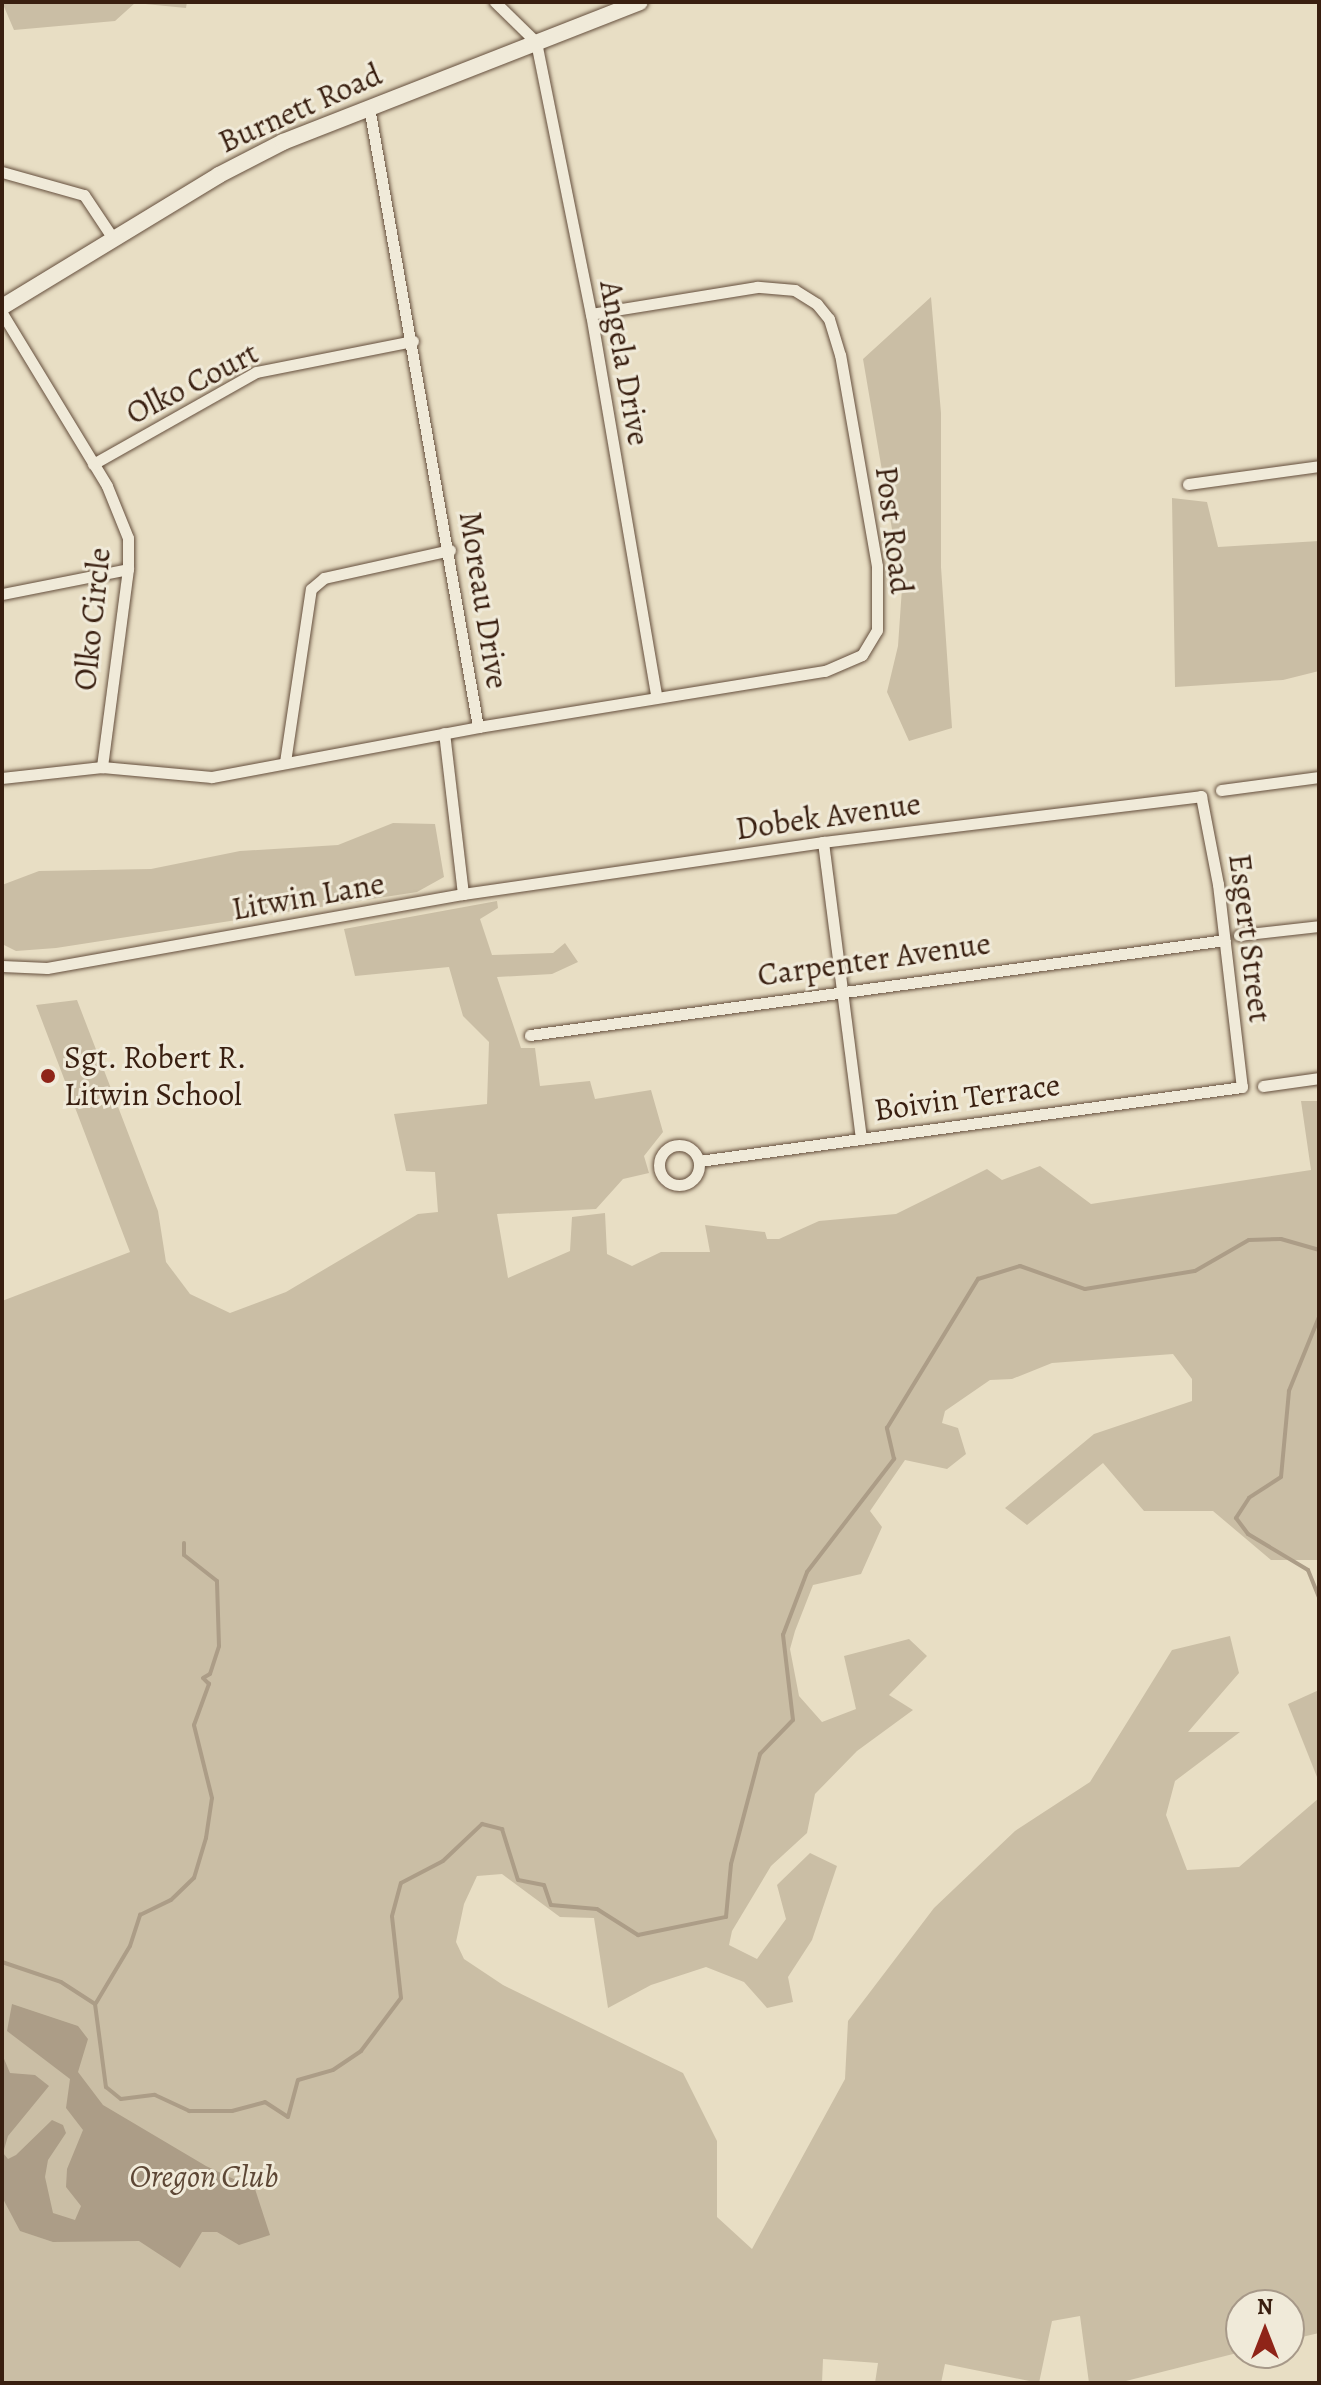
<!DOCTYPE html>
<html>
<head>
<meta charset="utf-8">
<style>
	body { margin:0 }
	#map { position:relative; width:1321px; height:2385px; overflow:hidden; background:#e8dec4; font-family:Alegreya,serif }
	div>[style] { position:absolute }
	.green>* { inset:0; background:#cabea5 }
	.water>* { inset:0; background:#ac9d87 }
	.stream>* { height:4px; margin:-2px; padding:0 2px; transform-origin:2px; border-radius:2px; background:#ac9d87 }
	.roads { filter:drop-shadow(0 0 2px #654f3d) drop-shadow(0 0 2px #654f3d) }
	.minor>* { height:11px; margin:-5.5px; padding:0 5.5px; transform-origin:5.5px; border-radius:5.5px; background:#f0ead9 }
	.minor>.ring { margin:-5.5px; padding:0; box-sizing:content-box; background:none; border:11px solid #f0ead9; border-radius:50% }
	.secondary>* { height:16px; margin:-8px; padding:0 8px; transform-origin:8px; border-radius:8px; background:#f0ead9 }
	.dots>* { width:22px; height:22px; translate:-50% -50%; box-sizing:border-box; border:4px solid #f0ead9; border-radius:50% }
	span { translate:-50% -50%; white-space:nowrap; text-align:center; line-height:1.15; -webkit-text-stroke:6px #f0ead9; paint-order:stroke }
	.street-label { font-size:32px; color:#391f10 }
	.poi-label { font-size:32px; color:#391f10 }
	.left { translate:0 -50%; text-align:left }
	.park-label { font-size:32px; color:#5d4735; font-style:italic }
	.frame { position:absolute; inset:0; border:4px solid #391f10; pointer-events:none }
	.north { position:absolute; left:1225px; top:2289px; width:80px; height:80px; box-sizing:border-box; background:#f0ead9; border:2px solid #a79989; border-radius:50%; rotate:0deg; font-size:22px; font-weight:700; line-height:32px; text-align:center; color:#391f10 }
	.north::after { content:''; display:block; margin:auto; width:28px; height:36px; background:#8f2418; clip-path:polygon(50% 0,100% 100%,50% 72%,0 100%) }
</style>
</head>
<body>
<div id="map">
	<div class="green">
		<i style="clip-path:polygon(2px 2px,187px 2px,186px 8px,135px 3px,115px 21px,14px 30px)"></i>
		<i style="clip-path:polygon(931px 297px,941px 413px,941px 567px,952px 728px,909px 741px,887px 692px,898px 646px,902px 588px,863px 359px)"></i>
		<i style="clip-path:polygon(1172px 498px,1207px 502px,1218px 547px,1319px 541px,1319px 671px,1283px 680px,1175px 687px)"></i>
		<i style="clip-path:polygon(393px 823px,435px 824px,444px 877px,417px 892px,56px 948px,16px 951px,2px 944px,2px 885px,39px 871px,151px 869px,240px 851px,338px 845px)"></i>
		<i style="clip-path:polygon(497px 901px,498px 908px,480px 919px,492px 955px,553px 953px,565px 943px,578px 962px,552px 974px,497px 977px,521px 1048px,535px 1048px,540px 1086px,590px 1081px,595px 1099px,651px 1090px,663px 1132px,644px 1156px,649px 1173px,623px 1179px,596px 1209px,497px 1214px,508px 1278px,570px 1251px,572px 1217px,605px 1213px,607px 1254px,632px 1266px,661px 1252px,710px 1252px,705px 1225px,765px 1232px,767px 1239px,779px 1239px,819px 1221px,896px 1214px,987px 1169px,1002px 1180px,1040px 1166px,1091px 1204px,1311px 1170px,1301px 1101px,1319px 1101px,1319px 1560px,1271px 1560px,1213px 1511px,1144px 1511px,1103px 1463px,1027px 1525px,1005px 1508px,1094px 1434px,1192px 1401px,1192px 1379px,1173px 1354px,1052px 1363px,1012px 1379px,990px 1380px,945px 1411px,942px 1423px,958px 1428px,966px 1454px,947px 1469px,905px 1460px,870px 1511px,882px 1527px,861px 1574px,813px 1585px,795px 1631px,790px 1649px,799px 1696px,822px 1722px,856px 1709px,844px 1656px,909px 1639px,927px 1656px,889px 1695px,913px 1710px,857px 1751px,815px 1794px,807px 1833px,771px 1866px,732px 1931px,729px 1945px,757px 1959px,786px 1919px,777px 1885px,810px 1853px,837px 1866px,812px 1940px,788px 1977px,793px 2002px,767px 2008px,744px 1982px,706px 1967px,651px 1985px,608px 2008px,594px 1918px,560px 1917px,502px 1874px,477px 1876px,464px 1904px,456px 1942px,464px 1959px,503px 1985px,683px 2073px,717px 2141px,717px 2217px,752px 2249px,845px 2079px,848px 2021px,934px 1908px,1015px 1831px,1090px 1782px,1172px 1650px,1230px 1636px,1239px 1673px,1188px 1732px,1240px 1732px,1175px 1781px,1166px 1815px,1187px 1870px,1239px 1867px,1319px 1798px,1319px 2333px,1289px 2340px,1289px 2305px,1241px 2305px,1241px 2352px,1118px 2383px,1089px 2383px,1080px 2316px,1052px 2321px,1039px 2383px,945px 2364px,941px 2383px,875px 2383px,878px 2363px,823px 2359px,822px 2383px,2px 2383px,2px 1301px,130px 1252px,36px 1005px,77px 1000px,158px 1211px,166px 1262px,190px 1294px,230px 1313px,286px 1292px,418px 1214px,438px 1212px,435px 1172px,406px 1171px,394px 1114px,487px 1104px,489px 1042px,463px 1016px,449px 967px,355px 976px,344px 929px)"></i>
		<i style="clip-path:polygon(1319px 1690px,1319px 1782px,1288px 1704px)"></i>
	</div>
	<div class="water">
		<i style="clip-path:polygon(12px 2004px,78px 2026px,88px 2039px,78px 2072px,103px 2105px,206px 2166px,255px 2189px,270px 2235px,239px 2245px,217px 2232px,202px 2232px,180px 2268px,139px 2241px,53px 2242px,20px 2231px,2px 2197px,2px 2054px,10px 2073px,35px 2075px,49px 2086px,8px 2136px,3px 2153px,8px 2159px,16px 2155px,52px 2120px,63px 2125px,66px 2133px,48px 2160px,45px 2177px,53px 2213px,75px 2220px,81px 2206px,66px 2187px,67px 2169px,83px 2130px,66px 2108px,70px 2079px,7px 2031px)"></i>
	</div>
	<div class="stream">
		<i style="left:1319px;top:1317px;width:80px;rotate:112.1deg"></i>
		<i style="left:1289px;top:1391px;width:86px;rotate:95.3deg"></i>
		<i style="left:1281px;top:1477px;width:38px;rotate:147deg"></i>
		<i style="left:1249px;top:1498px;width:24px;rotate:123deg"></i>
		<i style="left:1236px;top:1518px;width:20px;rotate:53deg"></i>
		<i style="left:1248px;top:1534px;width:70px;rotate:31deg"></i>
		<i style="left:1308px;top:1570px;width:29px;rotate:68deg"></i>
		<i style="left:2px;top:1962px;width:62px;rotate:18.7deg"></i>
		<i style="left:61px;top:1982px;width:40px;rotate:32.9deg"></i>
		<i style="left:95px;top:2004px;width:84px;rotate:82.5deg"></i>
		<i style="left:106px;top:2087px;width:19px;rotate:39deg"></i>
		<i style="left:121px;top:2099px;width:34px;rotate:-7deg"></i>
		<i style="left:155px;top:2095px;width:38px;rotate:25deg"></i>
		<i style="left:189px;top:2111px;width:43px"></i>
		<i style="left:232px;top:2111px;width:34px;rotate:-15deg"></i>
		<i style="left:265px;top:2102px;width:27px;rotate:33deg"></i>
		<i style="left:288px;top:2117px;width:38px;rotate:-75deg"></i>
		<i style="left:298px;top:2080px;width:36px;rotate:-16deg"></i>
		<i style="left:333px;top:2070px;width:34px;rotate:-34deg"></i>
		<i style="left:361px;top:2051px;width:66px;rotate:-53deg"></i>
		<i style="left:401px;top:1998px;width:82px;rotate:-96.3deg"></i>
		<i style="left:392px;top:1916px;width:34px;rotate:-75deg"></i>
		<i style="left:401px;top:1883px;width:47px;rotate:-27.6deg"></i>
		<i style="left:443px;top:1861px;width:54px;rotate:-43.5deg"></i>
		<i style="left:482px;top:1824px;width:21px;rotate:14deg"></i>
		<i style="left:502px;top:1829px;width:53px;rotate:72.6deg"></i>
		<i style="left:518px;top:1880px;width:26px;rotate:11deg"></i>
		<i style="left:544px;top:1885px;width:21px;rotate:71deg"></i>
		<i style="left:551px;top:1905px;width:46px;rotate:5deg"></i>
		<i style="left:597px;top:1909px;width:49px;rotate:32.4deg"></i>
		<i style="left:638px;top:1935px;width:90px;rotate:-11.6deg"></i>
		<i style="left:726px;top:1917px;width:53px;rotate:-84.6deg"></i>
		<i style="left:731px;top:1864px;width:114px;rotate:-75.2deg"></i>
		<i style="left:760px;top:1754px;width:47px;rotate:-45.9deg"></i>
		<i style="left:793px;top:1720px;width:86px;rotate:-96.7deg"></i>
		<i style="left:783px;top:1635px;width:67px;rotate:-69.1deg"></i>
		<i style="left:807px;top:1572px;width:143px;rotate:-52.4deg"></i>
		<i style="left:894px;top:1459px;width:32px;rotate:-103deg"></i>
		<i style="left:887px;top:1428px;width:175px;rotate:-58.6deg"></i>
		<i style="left:978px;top:1279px;width:44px;rotate:-17.2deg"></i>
		<i style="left:1020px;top:1266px;width:69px;rotate:19.5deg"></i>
		<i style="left:1085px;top:1289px;width:111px;rotate:-9.3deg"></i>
		<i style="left:1195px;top:1271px;width:62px;rotate:-29.9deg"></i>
		<i style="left:1249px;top:1240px;width:32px;rotate:-2deg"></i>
		<i style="left:1281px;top:1239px;width:40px;rotate:16deg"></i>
		<i style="left:96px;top:2003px;width:66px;rotate:-59.2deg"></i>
		<i style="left:130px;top:1946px;width:33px;rotate:-72deg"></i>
		<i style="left:140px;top:1915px;width:34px;rotate:-26deg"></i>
		<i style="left:171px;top:1900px;width:32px;rotate:-44deg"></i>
		<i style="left:194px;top:1878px;width:42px;rotate:-73.3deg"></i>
		<i style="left:206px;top:1838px;width:40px;rotate:-81.5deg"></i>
		<i style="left:212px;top:1798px;width:75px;rotate:-103.9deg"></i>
		<i style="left:194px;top:1725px;width:44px;rotate:-69.9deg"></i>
		<i style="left:209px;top:1684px;width:8px;rotate:-135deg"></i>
		<i style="left:203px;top:1678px;width:8px;rotate:-30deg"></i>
		<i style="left:210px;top:1674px;width:29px;rotate:-72deg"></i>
		<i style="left:219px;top:1646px;width:65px;rotate:-91.8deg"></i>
		<i style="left:217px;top:1581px;width:42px;rotate:-141.8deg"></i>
		<i style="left:184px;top:1555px;width:12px;rotate:-90deg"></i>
	</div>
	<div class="roads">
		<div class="minor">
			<i style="left:495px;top:2px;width:57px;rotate:44.3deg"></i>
			<i style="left:536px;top:42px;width:278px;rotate:78.6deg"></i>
			<i style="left:591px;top:314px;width:387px;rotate:80.3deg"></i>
			<i style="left:2px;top:172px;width:85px;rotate:15.7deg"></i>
			<i style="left:84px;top:195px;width:54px;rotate:56.3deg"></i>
			<i style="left:2px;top:313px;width:202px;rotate:58.7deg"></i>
			<i style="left:107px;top:486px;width:56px;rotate:68deg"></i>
			<i style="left:128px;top:538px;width:31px;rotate:90deg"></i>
			<i style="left:128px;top:569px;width:200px;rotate:97.5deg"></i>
			<i style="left:102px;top:767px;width:101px;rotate:173.7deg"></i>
			<i style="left:93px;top:464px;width:187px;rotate:-29.4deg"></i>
			<i style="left:256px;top:372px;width:160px;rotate:-11.2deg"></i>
			<i style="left:1188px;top:484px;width:132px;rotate:-7.8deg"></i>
			<i style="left:2px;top:594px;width:128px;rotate:-11.2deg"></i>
			<i style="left:478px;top:727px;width:351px;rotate:-9.2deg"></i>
			<i style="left:825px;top:671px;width:40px;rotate:-23.4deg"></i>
			<i style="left:862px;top:655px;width:29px;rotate:-59deg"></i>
			<i style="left:877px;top:630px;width:64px;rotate:-90deg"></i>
			<i style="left:877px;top:566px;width:214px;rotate:-99.9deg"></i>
			<i style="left:840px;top:355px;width:38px;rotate:-107deg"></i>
			<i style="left:829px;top:319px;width:19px;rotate:-129deg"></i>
			<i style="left:817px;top:304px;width:26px;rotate:-148deg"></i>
			<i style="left:795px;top:290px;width:38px;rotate:-175deg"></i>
			<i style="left:757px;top:287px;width:168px;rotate:170.8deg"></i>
			<i style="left:285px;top:762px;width:175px;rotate:-81.5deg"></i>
			<i style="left:311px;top:589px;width:17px;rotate:-40deg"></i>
			<i style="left:324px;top:578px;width:129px;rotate:-12.5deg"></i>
			<i style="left:102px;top:767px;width:110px;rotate:5.2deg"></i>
			<i style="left:212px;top:777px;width:271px;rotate:-10.6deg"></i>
			<i style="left:478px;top:727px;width:630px;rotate:-99.97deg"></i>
			<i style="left:1221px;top:790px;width:99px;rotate:-7.6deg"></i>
			<i style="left:823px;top:842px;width:297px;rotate:82.7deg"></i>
			<i style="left:463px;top:894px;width:364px;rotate:-8.2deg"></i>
			<i style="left:823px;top:842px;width:381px;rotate:-6.9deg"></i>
			<i style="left:1201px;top:796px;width:90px;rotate:79.1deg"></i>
			<i style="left:1218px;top:884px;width:204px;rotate:83.3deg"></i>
			<i style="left:1242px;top:1087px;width:548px;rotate:172.24deg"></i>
			<i style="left:1239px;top:935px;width:81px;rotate:-6.4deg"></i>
			<i style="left:2px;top:966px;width:45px;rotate:2.5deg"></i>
			<i style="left:47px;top:968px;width:423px;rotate:-10.1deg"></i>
			<i style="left:463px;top:894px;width:162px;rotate:-96.7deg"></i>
			<i style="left:530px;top:1035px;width:701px;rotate:-7.78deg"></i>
			<i style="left:1263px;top:1086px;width:57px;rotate:-8.1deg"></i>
			<i class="ring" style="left:659px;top:1145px;width:29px;height:29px"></i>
		</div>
		<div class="secondary">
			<i style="left:2px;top:307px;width:254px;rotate:-31.3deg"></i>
			<i style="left:219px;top:175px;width:72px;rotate:-27.3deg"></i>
			<i style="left:283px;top:142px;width:383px;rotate:-21.4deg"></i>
		</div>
	</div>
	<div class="dots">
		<i style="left:48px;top:1076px;background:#8f2418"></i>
	</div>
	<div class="street-label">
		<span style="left:300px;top:108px;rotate:-24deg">Burnett Road</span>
		<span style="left:625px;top:363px;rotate:80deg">Angela Drive</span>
		<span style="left:192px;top:383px;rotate:-27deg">Olko Court</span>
		<span style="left:894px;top:530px;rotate:83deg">Post Road</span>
		<span style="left:484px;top:600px;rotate:81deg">Moreau Drive</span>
		<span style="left:92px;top:619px;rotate:-84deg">Olko Circle</span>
		<span style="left:828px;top:816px;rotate:-8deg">Dobek Avenue</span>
		<span style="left:308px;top:896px;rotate:-10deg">Litwin Lane</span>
		<span style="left:1250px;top:938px;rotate:83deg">Esgert Street</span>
		<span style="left:874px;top:959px;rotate:-8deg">Carpenter Avenue</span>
		<span style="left:967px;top:1097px;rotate:-8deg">Boivin Terrace</span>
	</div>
	<div class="poi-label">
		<span class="left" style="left:64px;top:1076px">Sgt. Robert R.<br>Litwin School</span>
	</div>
	<div class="park-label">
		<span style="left:204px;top:2176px">Oregon Club</span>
	</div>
	<div class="frame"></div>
	<div class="north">N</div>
</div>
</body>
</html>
